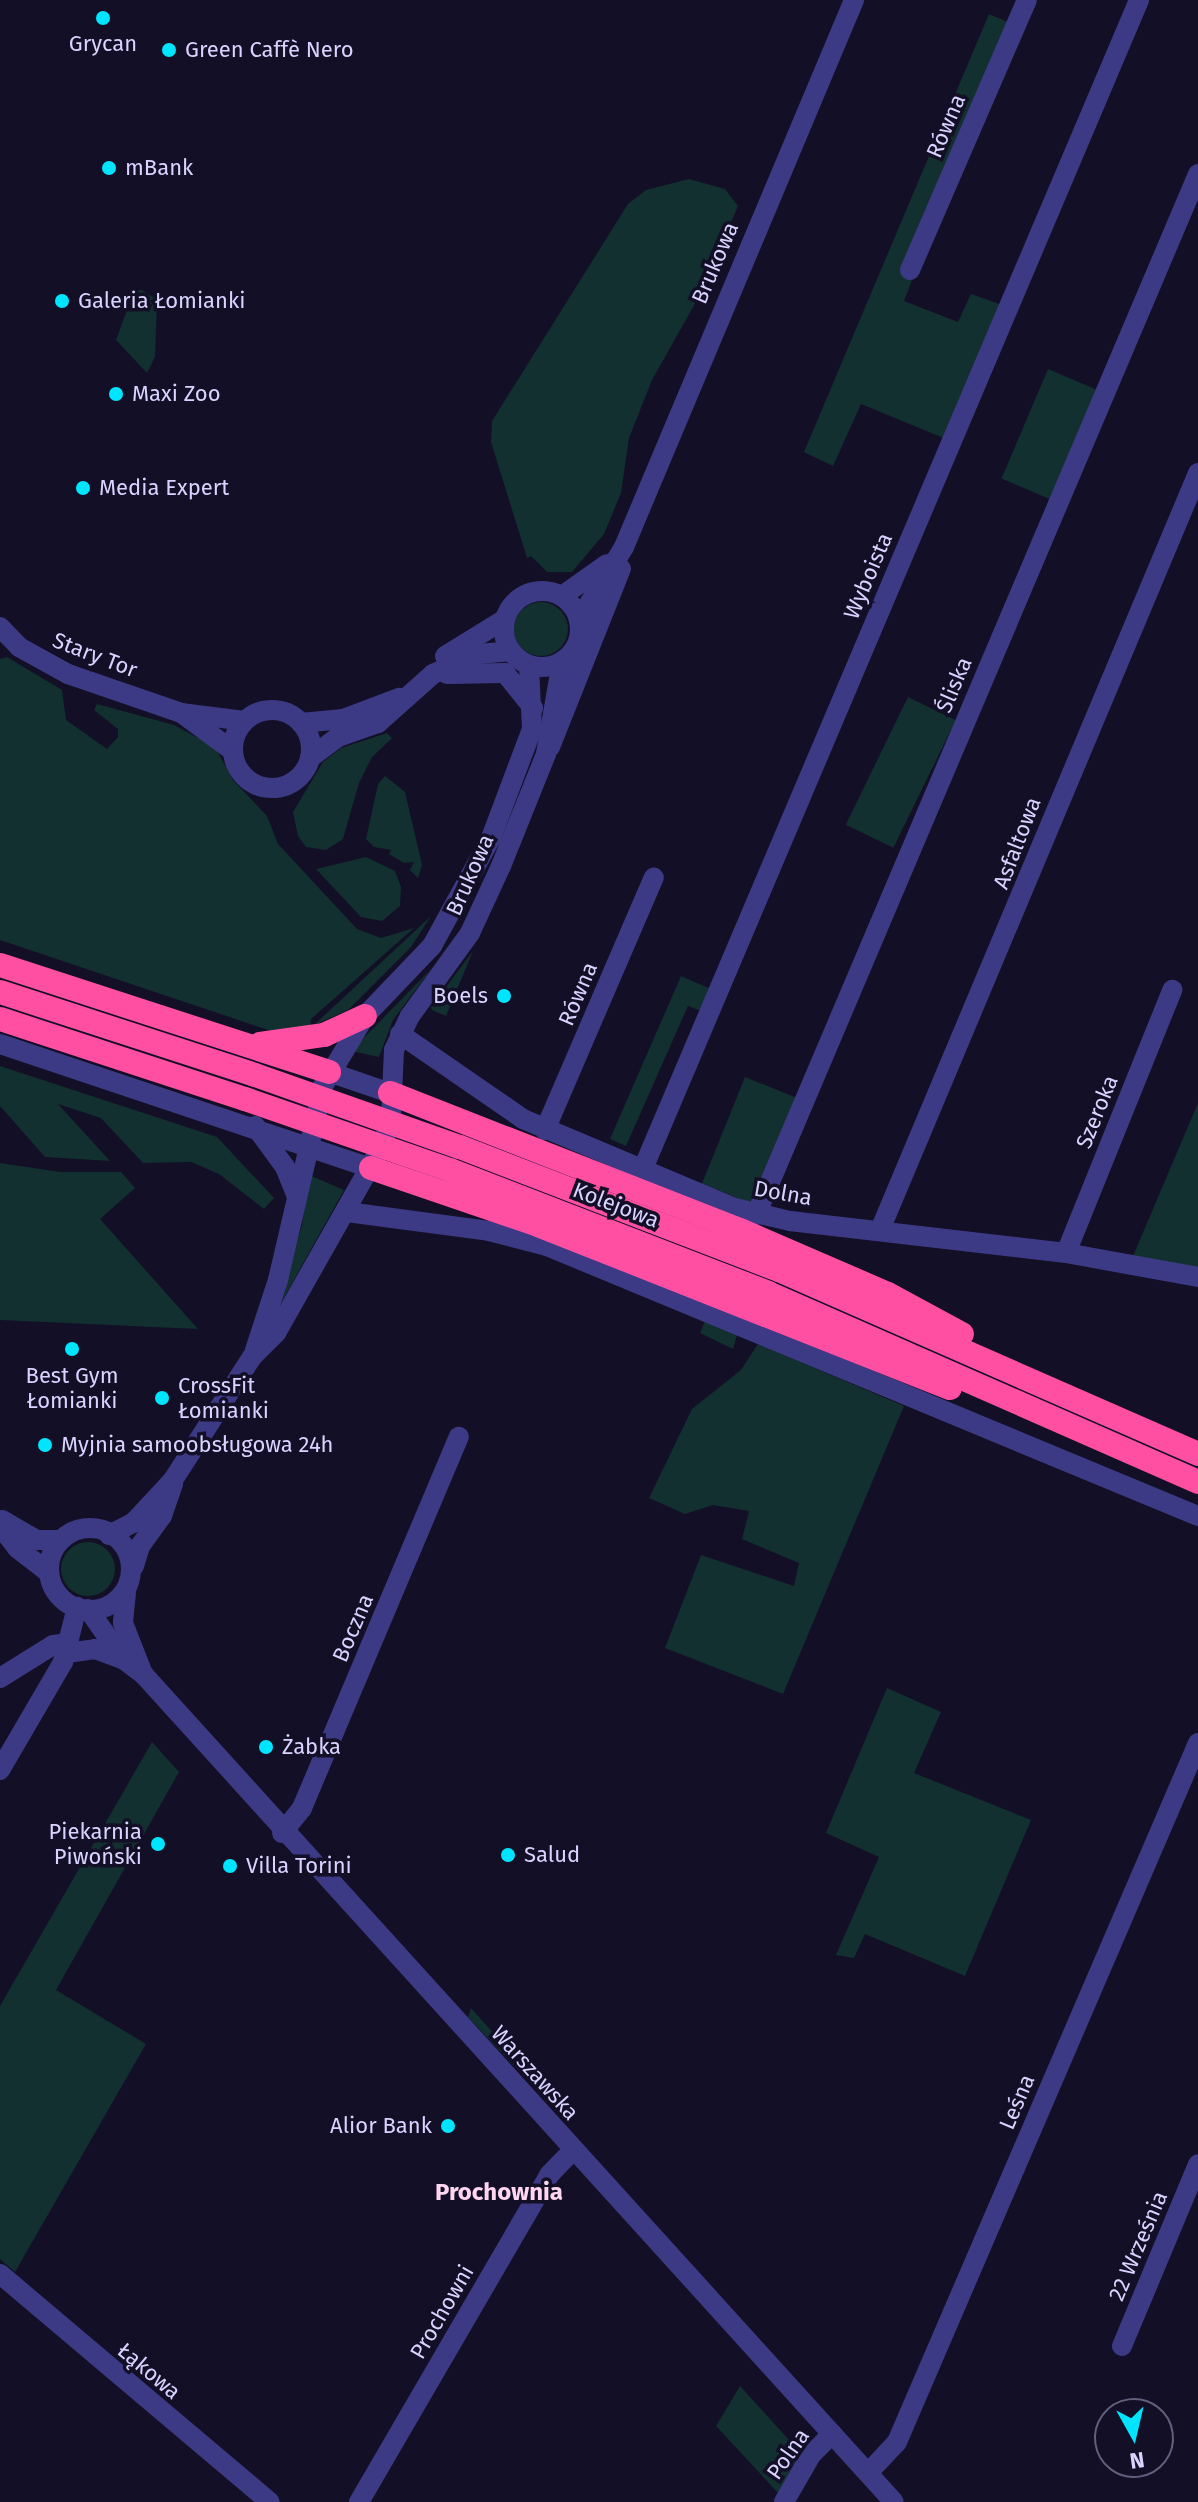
<!DOCTYPE html>
<html>
<head>
<meta charset="utf-8">
<style>
	body { margin:0 }
	#map { position:relative; width:1198px; height:2502px; overflow:hidden; background:#130f26; font-family:"Fira Sans",sans-serif }
	div>[style] { position:absolute }
	.green>* { inset:0; background:#12302f; transform-origin:0 0 }
	.round { border-radius:50% }
	.minor>* { height:20px; margin:-10px; padding:0 10px; transform-origin:10px; border-radius:10px; background:#3d3a85 }
	.minor>.ring { margin:-10px; padding:0; box-sizing:content-box; background:none; border:20px solid #3d3a85; border-radius:50% }
	.highway>* { height:24px; margin:-12px; padding:0 12px; transform-origin:12px; border-radius:12px; background:#ff4fa3 }
	.highway-bridge>* { height:24px; margin:-12px; padding:0 12px; transform-origin:12px; border-radius:12px; background:#ff4fa3 }
	.dots>* { width:22px; height:22px; translate:-50% -50%; box-sizing:border-box; border:4px solid #130f26; border-radius:50% }
	span { translate:-50% -50%; white-space:nowrap; text-align:center; line-height:1.15; -webkit-text-stroke:7px #130f26; paint-order:stroke }
	.poi-label { font-size:22px; color:#d9d4ff }
	.left { translate:0 -50%; text-align:left }
	.right { translate:-100% -50%; text-align:right }
	.street-label { font-size:22px; color:#d9d4ff }
	.neighbourhood-label { font-size:24px; color:#ffd6f0; font-weight:700 }
	.north { position:absolute; left:1094px; top:2398px; width:80px; height:80px; box-sizing:border-box; background:#130f26; border:2px solid #625e7d; border-radius:50%; rotate:172deg; font-size:22px; font-weight:700; line-height:32px; text-align:center; color:#d9d4ff }
	.north::after { content:''; display:block; margin:auto; width:28px; height:36px; background:#00e5ff; clip-path:polygon(50% 0,100% 100%,50% 72%,0 100%) }
</style>
</head>
<body>
<div id="map">
	<div class="green">
		<i style="clip-path:polygon(989px 14px,1010px 23px,904px 301px,958px 322px,971px 294px,1002px 305px,946px 439px,861px 404px,833px 466px,804px 452px)"></i>
		<i style="clip-path:polygon(689px 179px,725px 189px,738px 206px,701px 293px,652px 380px,629px 438px,621px 493px,604px 534px,572px 572px,547px 572px,531px 556px,527px 558px,491px 442px,492px 421px,628px 204px,646px 190px)"></i>
		<i style="clip-path:polygon(142px 290px,157px 300px,155px 357px,147px 373px,116px 340px,134px 291px)"></i>
		<i style="left:1048px;top:369px;width:53px;height:119px;rotate:23deg"></i>
		<i class="round" style="left:514px;top:602px;width:54px;height:54px"></i>
		<i style="clip-path:polygon(7px 657px,62px 690px,66px 720px,107px 749px,118px 737px,118px 729px,94px 710px,97px 704px,174px 725px,215px 747px,233px 780px,267px 816px,278px 844px,357px 929px,381px 938px,414px 928px,311px 1019px,310px 1031px,274px 1032px,0 940px,0 659px)"></i>
		<i style="left:908px;top:697px;width:53px;height:142px;rotate:26deg"></i>
		<i style="clip-path:polygon(387px 733px,392px 738px,372px 757px,359px 783px,343px 839px,326px 850px,306px 847px,298px 836px,293px 812px,323px 762px,341px 748px)"></i>
		<i style="clip-path:polygon(385px 776px,405px 792px,422px 865px,418px 878px,410px 870px,414px 862px,404px 863px,389px 854px,391px 850px,374px 847px,366px 839px,378px 784px)"></i>
		<i style="clip-path:polygon(366px 857px,395px 871px,401px 887px,400px 906px,382px 921px,361px 917px,316px 869px)"></i>
		<i style="clip-path:polygon(431px 916px,411px 947px,348px 1010px,314px 1025px)"></i>
		<i style="clip-path:polygon(473px 951px,446px 1016px,432px 1010px,431px 1007px)"></i>
		<i style="clip-path:polygon(432px 968px,393px 1020px,379px 1057px,351px 1051px)"></i>
		<i style="clip-path:polygon(681px 976px,713px 990px,704px 1012px,688px 1006px,626px 1146px,610px 1139px)"></i>
		<i style="clip-path:polygon(0 1066px,217px 1137px,274px 1198px,264px 1209px,219px 1174px,191px 1162px,143px 1163px,101px 1118px,58px 1104px,110px 1161px,45px 1157px,0 1106px)"></i>
		<i style="left:745px;top:1077px;width:56px;height:115px;rotate:22deg"></i>
		<i style="clip-path:polygon(1198px 1103px,1198px 1269px,1133px 1256px)"></i>
		<i style="clip-path:polygon(0 1163px,60px 1172px,121px 1172px,135px 1188px,100px 1219px,198px 1329px,0 1320px)"></i>
		<i style="clip-path:polygon(309px 1175px,344px 1190px,276px 1312px,302px 1225px)"></i>
		<i style="clip-path:polygon(705px 1321px,737px 1335px,733px 1349px,700px 1333px)"></i>
		<i style="clip-path:polygon(758px 1344px,904px 1406px,783px 1694px,665px 1648px,701px 1555px,794px 1586px,799px 1563px,742px 1539px,749px 1511px,713px 1505px,685px 1514px,649px 1498px,692px 1409px,741px 1370px)"></i>
		<i class="round" style="left:61px;top:1542px;width:54px;height:54px"></i>
		<i style="clip-path:polygon(887px 1688px,941px 1712px,914px 1773px,1031px 1820px,965px 1976px,865px 1934px,854px 1958px,836px 1955px,879px 1857px,826px 1833px)"></i>
		<i style="clip-path:polygon(152px 1742px,179px 1772px,56px 1990px,146px 2044px,15px 2272px,0 2259px,0 2006px)"></i>
		<i style="clip-path:polygon(471px 2008px,519px 2062px,513px 2065px,468px 2017px)"></i>
		<i style="clip-path:polygon(740px 2386px,801px 2453px,778px 2493px,716px 2426px)"></i>
	</div>
	<div class="minor">
		<i style="left:910px;top:270px;width:294px;rotate:-66.6deg"></i>
		<i class="ring" style="left:504px;top:591px;width:56px;height:56px"></i>
		<i style="left:562px;top:596px;width:55px;rotate:-35.4deg"></i>
		<i style="left:579px;top:620px;width:86px;rotate:-58.3deg"></i>
		<i style="left:624px;top:547px;width:593px;rotate:-67.19deg"></i>
		<i style="left:0;top:627px;width:28px;rotate:46deg"></i>
		<i style="left:19px;top:647px;width:56px;rotate:28.9deg"></i>
		<i style="left:68px;top:674px;width:120px;rotate:19deg"></i>
		<i style="left:181px;top:713px;width:64px;rotate:7.1deg"></i>
		<i style="left:445px;top:656px;width:70px;rotate:-31.7deg"></i>
		<i style="left:447px;top:674px;width:58px;rotate:-1deg"></i>
		<i style="left:505px;top:673px;width:45px;rotate:51.3deg"></i>
		<i class="ring" style="left:233px;top:710px;width:58px;height:58px"></i>
		<i style="left:184px;top:715px;width:61px;rotate:36.3deg"></i>
		<i style="left:301px;top:723px;width:42px;rotate:-5.4deg"></i>
		<i style="left:343px;top:719px;width:60px;rotate:-20.6deg"></i>
		<i style="left:550px;top:747px;width:192px;rotate:-68.3deg"></i>
		<i style="left:310px;top:758px;width:35px;rotate:-37deg"></i>
		<i style="left:338px;top:737px;width:42px;rotate:-19.3deg"></i>
		<i style="left:378px;top:723px;width:74px;rotate:-41.7deg"></i>
		<i style="left:433px;top:674px;width:49px;rotate:-24deg"></i>
		<i style="left:478px;top:654px;width:33px;rotate:-5deg"></i>
		<i style="left:400px;top:1034px;width:150px;rotate:34.6deg"></i>
		<i style="left:523px;top:1119px;width:230px;rotate:22.8deg"></i>
		<i style="left:735px;top:1208px;width:57px;rotate:13.3deg"></i>
		<i style="left:790px;top:1221px;width:278px;rotate:6.6deg"></i>
		<i style="left:1066px;top:1253px;width:134px;rotate:10.3deg"></i>
		<i style="left:0;top:1044px;width:391px;rotate:18.5deg"></i>
		<i style="left:329px;top:1072px;width:65px;rotate:19deg"></i>
		<i style="left:255px;top:1126px;width:51px;rotate:53.8deg"></i>
		<i style="left:285px;top:1167px;width:31px;rotate:68deg"></i>
		<i style="left:545px;top:1130px;width:275px;rotate:-66.7deg"></i>
		<i style="left:642px;top:1171px;width:1272px;rotate:-67deg"></i>
		<i style="left:347px;top:1212px;width:143px;rotate:7.6deg"></i>
		<i style="left:489px;top:1231px;width:60px;rotate:14.5deg"></i>
		<i style="left:547px;top:1246px;width:705px;rotate:22.53deg"></i>
		<i style="left:756px;top:1215px;width:1131px;rotate:-66.99deg"></i>
		<i style="left:880px;top:1230px;width:821px;rotate:-67.21deg"></i>
		<i style="left:1066px;top:1253px;width:284px;rotate:-68deg"></i>
		<i style="left:255px;top:1350px;width:74px;rotate:-71.8deg"></i>
		<i style="left:278px;top:1280px;width:199px;rotate:-76.9deg"></i>
		<i style="left:323px;top:1086px;width:82px;rotate:-59deg"></i>
		<i style="left:365px;top:1016px;width:97px;rotate:-46.3deg"></i>
		<i style="left:432px;top:946px;width:123px;rotate:-61.4deg"></i>
		<i style="left:491px;top:838px;width:116px;rotate:-69.4deg"></i>
		<i style="left:532px;top:729px;width:64px;rotate:-92.7deg"></i>
		<i style="left:2px;top:1520px;width:39px;rotate:30deg"></i>
		<i style="left:36px;top:1540px;width:24px"></i>
		<i style="left:0;top:1526px;width:28px;rotate:52deg"></i>
		<i style="left:17px;top:1548px;width:41px;rotate:38deg"></i>
		<i class="ring" style="left:49px;top:1528px;width:62px;height:62px"></i>
		<i style="left:109px;top:1535px;width:27px;rotate:-27deg"></i>
		<i style="left:133px;top:1523px;width:59px;rotate:-47.1deg"></i>
		<i style="left:173px;top:1480px;width:146px;rotate:-57.3deg"></i>
		<i style="left:252px;top:1357px;width:34px;rotate:-45deg"></i>
		<i style="left:276px;top:1333px;width:217px;rotate:-60.5deg"></i>
		<i style="left:383px;top:1144px;width:27px;rotate:-73deg"></i>
		<i style="left:391px;top:1118px;width:68px;rotate:-87.5deg"></i>
		<i style="left:394px;top:1050px;width:38px;rotate:-65deg"></i>
		<i style="left:410px;top:1016px;width:102px;rotate:-54.1deg"></i>
		<i style="left:470px;top:933px;width:74px;rotate:-65.2deg"></i>
		<i style="left:501px;top:866px;width:121px;rotate:-68.1deg"></i>
		<i style="left:546px;top:754px;width:94px;rotate:-80.2deg"></i>
		<i style="left:134px;top:1566px;width:21px;rotate:-73deg"></i>
		<i style="left:140px;top:1546px;width:37px;rotate:-54deg"></i>
		<i style="left:162px;top:1516px;width:34px;rotate:-71deg"></i>
		<i style="left:126px;top:1593px;width:30px;rotate:96deg"></i>
		<i style="left:123px;top:1623px;width:55px;rotate:68.6deg"></i>
		<i style="left:88px;top:1609px;width:61px;rotate:55deg"></i>
		<i style="left:123px;top:1659px;width:26px;rotate:37deg"></i>
		<i style="left:144px;top:1675px;width:1116px;rotate:47.8deg"></i>
		<i style="left:67px;top:1653px;width:28px;rotate:-8deg"></i>
		<i style="left:95px;top:1649px;width:30px;rotate:20deg"></i>
		<i style="left:0;top:1678px;width:62px;rotate:-31.9deg"></i>
		<i style="left:53px;top:1645px;width:16px;rotate:-7deg"></i>
		<i style="left:0;top:1770px;width:125px;rotate:-59.7deg"></i>
		<i style="left:63px;top:1662px;width:57px;rotate:-75.7deg"></i>
		<i style="left:282px;top:1833px;width:32px;rotate:-51deg"></i>
		<i style="left:302px;top:1808px;width:403px;rotate:-67.1deg"></i>
		<i style="left:0;top:2274px;width:353px;rotate:40.2deg"></i>
		<i style="left:1122px;top:2346px;width:197px;rotate:-67.3deg"></i>
		<i style="left:868px;top:2473px;width:42px;rotate:-46.9deg"></i>
		<i style="left:897px;top:2442px;width:761px;rotate:-66.7deg"></i>
		<i style="left:359px;top:2502px;width:378px;rotate:-59.8deg"></i>
		<i style="left:549px;top:2175px;width:35px;rotate:-46deg"></i>
		<i style="left:784px;top:2502px;width:54px;rotate:-60.1deg"></i>
		<i style="left:811px;top:2455px;width:30px;rotate:-45deg"></i>
	</div>
	<div class="highway">
		<i style="left:0;top:965px;width:346px;rotate:18deg"></i>
		<i style="left:0;top:992px;width:268px;rotate:18deg"></i>
		<i style="left:0;top:1019px;width:258px;rotate:18.1deg"></i>
		<i style="left:260px;top:1044px;width:65px;rotate:-8deg"></i>
		<i style="left:324px;top:1035px;width:45px;rotate:-24.9deg"></i>
		<i style="left:390px;top:1093px;width:376px;rotate:21.4deg"></i>
		<i style="left:740px;top:1230px;width:161px;rotate:23.4deg"></i>
		<i style="left:888px;top:1294px;width:84px;rotate:28.4deg"></i>
		<i style="left:460px;top:1147px;width:342px;rotate:21.1deg"></i>
		<i style="left:779px;top:1270px;width:458px;rotate:23.7deg"></i>
		<i style="left:371px;top:1168px;width:176px;rotate:18.8deg"></i>
		<i style="left:538px;top:1225px;width:443px;rotate:21.6deg"></i>
		<i style="left:450px;top:1170px;width:341px;rotate:21.1deg"></i>
		<i style="left:768px;top:1293px;width:470px;rotate:23.7deg"></i>
	</div>
	<div class="highway-bridge">
		<i style="left:255px;top:1075px;width:217px;rotate:19.4deg"></i>
		<i style="left:245px;top:1099px;width:217px;rotate:19.1deg"></i>
	</div>
	<div class="dots">
		<i style="left:103px;top:18px;background:#00e5ff"></i>
		<i style="left:169px;top:50px;background:#00e5ff"></i>
		<i style="left:109px;top:168px;background:#00e5ff"></i>
		<i style="left:62px;top:301px;background:#00e5ff"></i>
		<i style="left:116px;top:394px;background:#00e5ff"></i>
		<i style="left:83px;top:488px;background:#00e5ff"></i>
		<i style="left:504px;top:996px;background:#00e5ff"></i>
		<i style="left:72px;top:1349px;background:#00e5ff"></i>
		<i style="left:162px;top:1398px;background:#00e5ff"></i>
		<i style="left:45px;top:1445px;background:#00e5ff"></i>
		<i style="left:266px;top:1747px;background:#00e5ff"></i>
		<i style="left:158px;top:1844px;background:#00e5ff"></i>
		<i style="left:508px;top:1855px;background:#00e5ff"></i>
		<i style="left:230px;top:1866px;background:#00e5ff"></i>
		<i style="left:448px;top:2126px;background:#00e5ff"></i>
	</div>
	<div class="poi-label">
		<span style="left:103px;top:44px">Grycan</span>
		<span class="left" style="left:185px;top:50px">Green Caffè Nero</span>
		<span class="left" style="left:125px;top:168px">mBank</span>
		<span class="left" style="left:78px;top:301px">Galeria Łomianki</span>
		<span class="left" style="left:132px;top:394px">Maxi Zoo</span>
		<span class="left" style="left:99px;top:488px">Media Expert</span>
		<span class="right" style="left:488px;top:996px">Boels</span>
		<span style="left:72px;top:1388px">Best Gym<br>Łomianki</span>
		<span class="left" style="left:178px;top:1398px">CrossFit<br>Łomianki</span>
		<span class="left" style="left:61px;top:1445px">Myjnia samoobsługowa 24h</span>
		<span class="left" style="left:282px;top:1747px">Żabka</span>
		<span class="right" style="left:142px;top:1844px">Piekarnia<br>Piwoński</span>
		<span class="left" style="left:524px;top:1855px">Salud</span>
		<span class="left" style="left:246px;top:1866px">Villa Torini</span>
		<span class="right" style="left:432px;top:2126px">Alior Bank</span>
	</div>
	<div class="street-label">
		<span style="left:946px;top:126px;rotate:-67deg">Równa</span>
		<span style="left:715px;top:263px;rotate:-67deg">Brukowa</span>
		<span style="left:868px;top:576px;rotate:-67deg">Wyboista</span>
		<span style="left:95px;top:655px;rotate:21deg">Stary Tor</span>
		<span style="left:954px;top:685px;rotate:-67deg">Śliska</span>
		<span style="left:1017px;top:843px;rotate:-69deg">Asfaltowa</span>
		<span style="left:470px;top:875px;rotate:-66deg">Brukowa</span>
		<span style="left:578px;top:994px;rotate:-67deg">Równa</span>
		<span style="left:1097px;top:1112px;rotate:-68deg">Szeroka</span>
		<span style="left:783px;top:1193px;rotate:10deg">Dolna</span>
		<span style="left:616px;top:1205px;rotate:21deg">Kolejowa</span>
		<span style="left:353px;top:1628px;rotate:-67deg">Boczna</span>
		<span style="left:535px;top:2073px;rotate:48deg">Warszawska</span>
		<span style="left:1017px;top:2102px;rotate:-67deg">Leśna</span>
		<span style="left:1138px;top:2246px;rotate:-67deg">22 Września</span>
		<span style="left:442px;top:2312px;rotate:-60deg">Prochowni</span>
		<span style="left:149px;top:2371px;rotate:40deg">Łąkowa</span>
		<span style="left:788px;top:2454px;rotate:-55deg">Polna</span>
	</div>
	<div class="neighbourhood-label">
		<span style="left:499px;top:2193px">Prochownia</span>
	</div>
	<div class="north">N</div>
</div>
</body>
</html>
